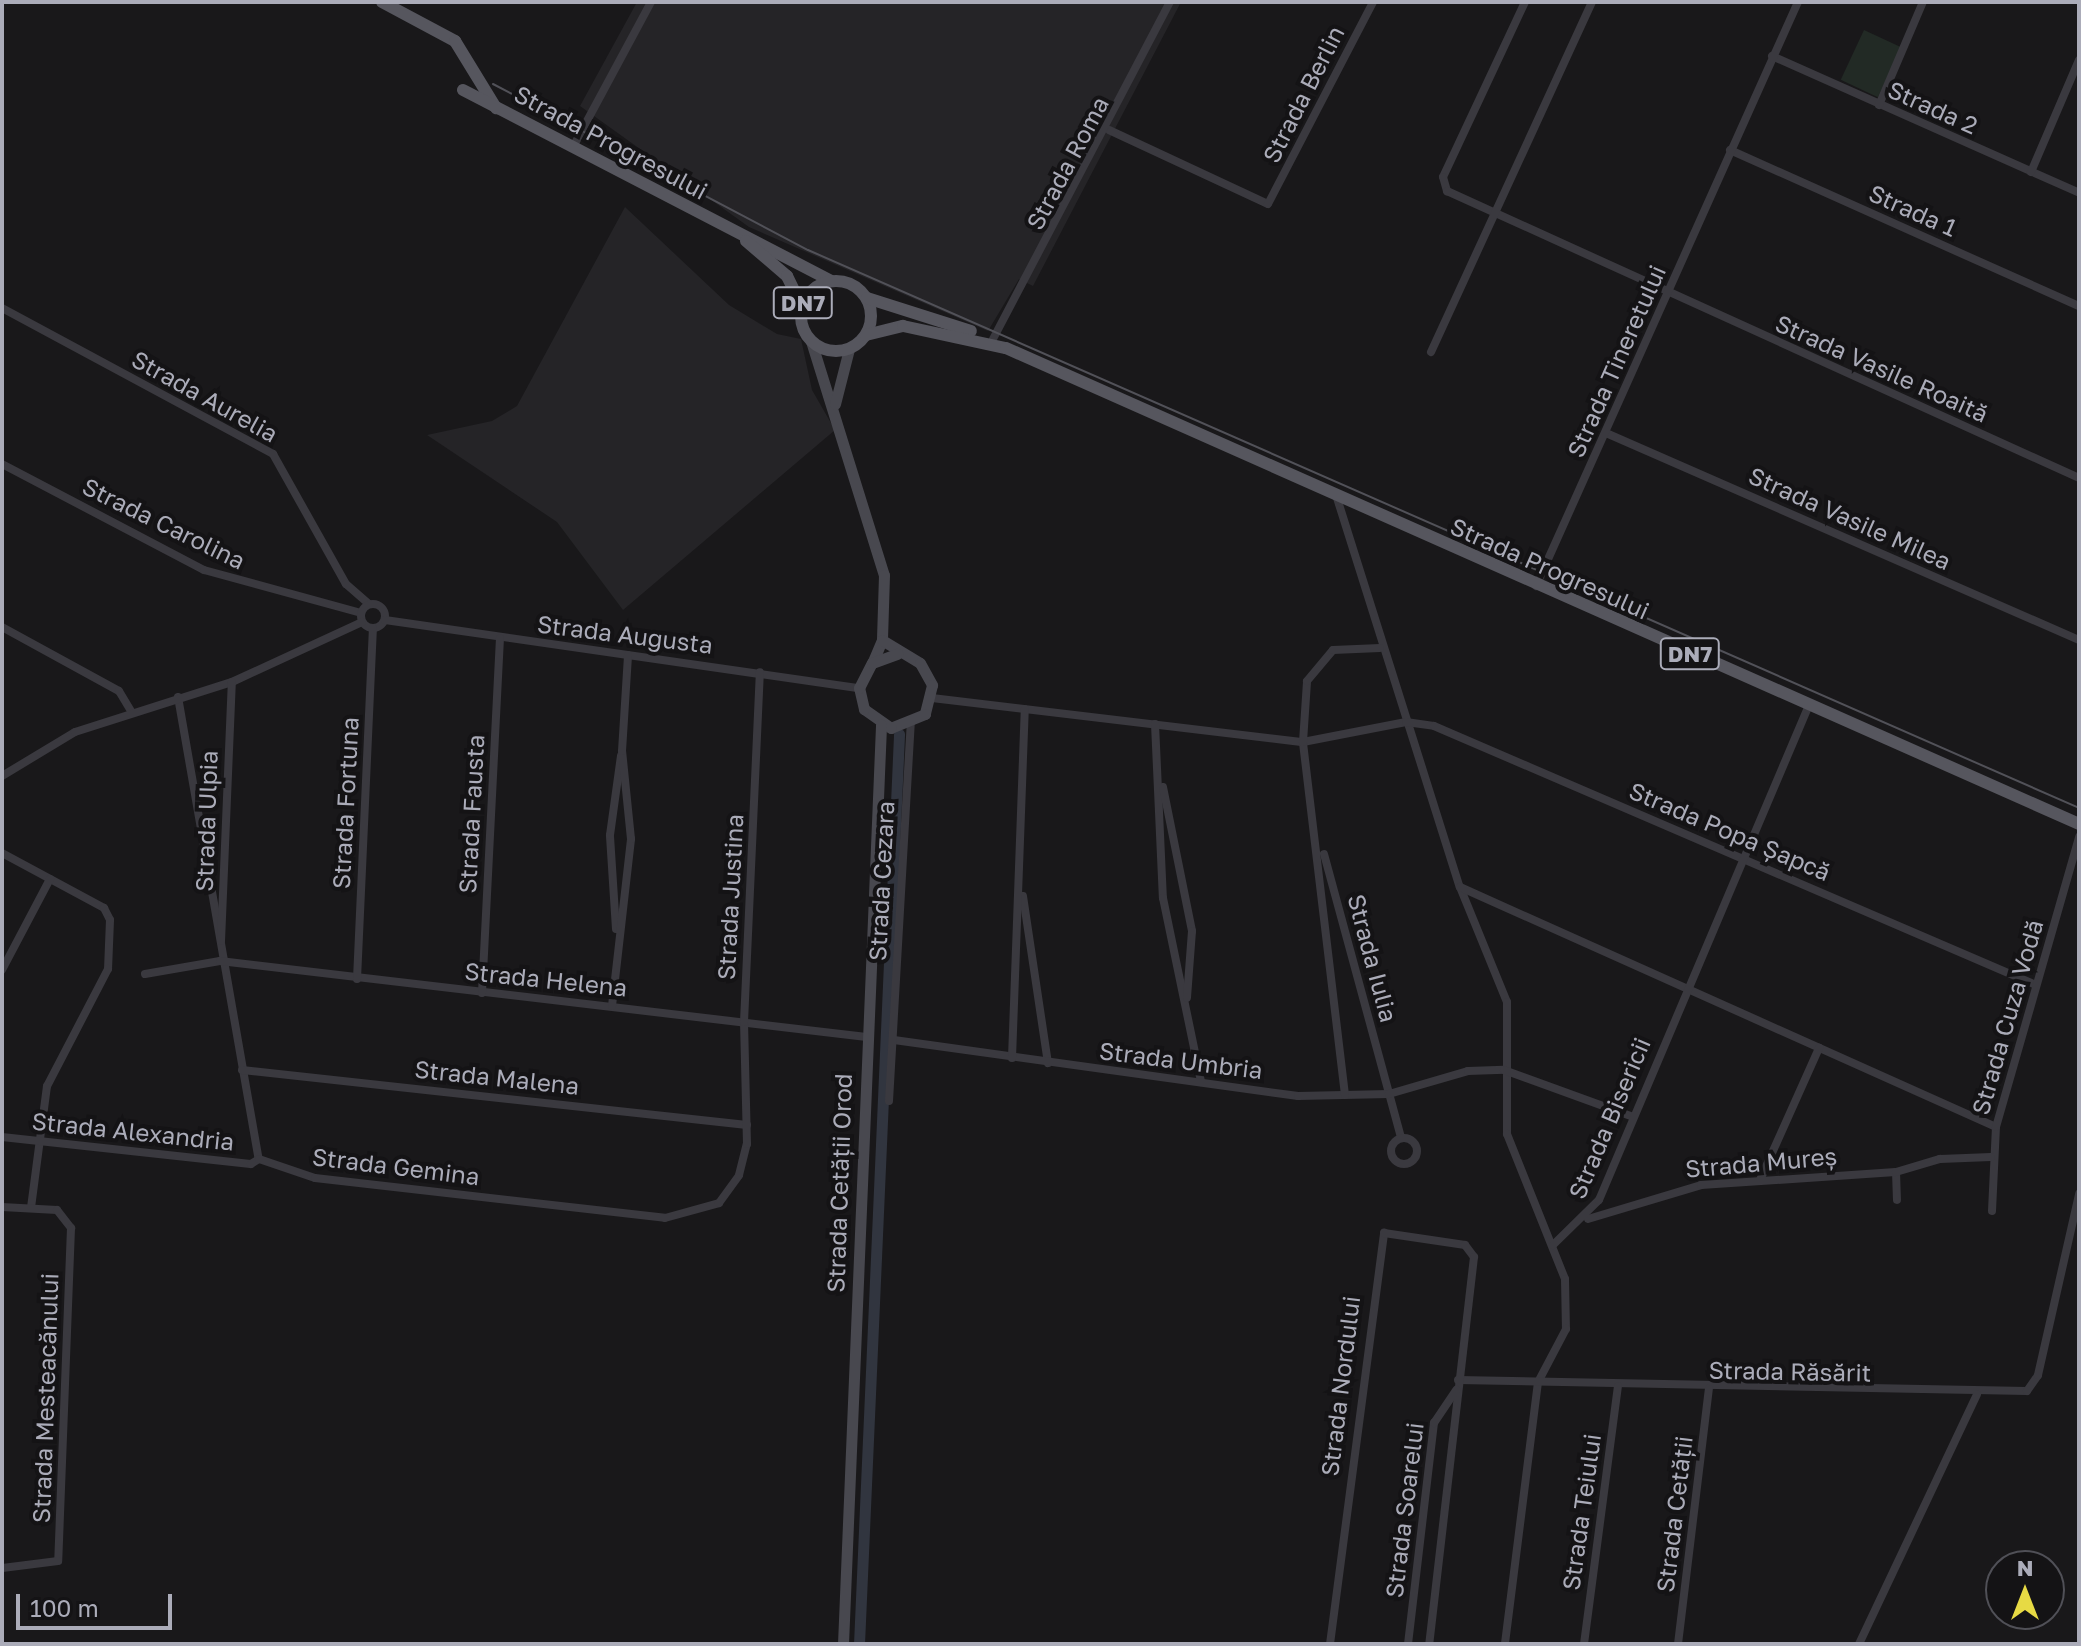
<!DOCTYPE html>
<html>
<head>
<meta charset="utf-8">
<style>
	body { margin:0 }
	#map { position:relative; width:2081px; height:1646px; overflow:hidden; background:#19181a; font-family:"Golos Text",sans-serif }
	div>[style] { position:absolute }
	.built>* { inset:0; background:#252427 }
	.green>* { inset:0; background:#222a25; transform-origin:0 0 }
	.canal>* { height:11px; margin:-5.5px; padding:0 5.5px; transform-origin:5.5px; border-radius:5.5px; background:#31353f }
	.street>* { height:8px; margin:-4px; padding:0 4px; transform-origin:4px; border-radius:4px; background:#3a393f }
	.street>.ring { margin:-4px; padding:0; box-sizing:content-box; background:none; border:8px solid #3a393f; border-radius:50% }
	.secondary>* { height:11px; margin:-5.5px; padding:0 5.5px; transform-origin:5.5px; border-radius:5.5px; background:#48484f }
	.primary>* { height:12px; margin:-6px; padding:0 6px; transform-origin:6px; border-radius:6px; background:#56565e }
	.primary>.ring { margin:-6px; padding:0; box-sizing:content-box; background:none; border:12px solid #56565e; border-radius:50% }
	.tram>* { height:2px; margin:-1px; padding:0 1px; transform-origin:1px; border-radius:1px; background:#515158 }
	span { translate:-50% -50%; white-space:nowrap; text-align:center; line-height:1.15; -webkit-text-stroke:8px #141315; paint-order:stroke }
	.shield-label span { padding:2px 6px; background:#141315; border:2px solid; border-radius:6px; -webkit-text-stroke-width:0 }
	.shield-label { font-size:22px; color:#abacb9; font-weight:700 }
	.street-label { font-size:24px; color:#abacb9 }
	.frame { position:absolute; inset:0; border:4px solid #abacb9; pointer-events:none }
	.north { position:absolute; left:1985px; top:1550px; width:80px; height:80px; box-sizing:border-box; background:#141315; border:2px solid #505057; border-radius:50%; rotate:0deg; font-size:22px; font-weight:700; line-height:32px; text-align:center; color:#abacb9 }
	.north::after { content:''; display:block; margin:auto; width:28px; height:36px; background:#e7da44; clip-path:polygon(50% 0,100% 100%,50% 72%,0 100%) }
	.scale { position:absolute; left:16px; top:1594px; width:156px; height:36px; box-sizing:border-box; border:4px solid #abacb9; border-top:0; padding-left:10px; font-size:24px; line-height:28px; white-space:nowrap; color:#abacb9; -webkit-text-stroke:6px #141315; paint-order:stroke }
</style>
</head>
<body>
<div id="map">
	<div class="built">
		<i style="clip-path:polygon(637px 2px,1181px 2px,1033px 286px,1019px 279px,988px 331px,749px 227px,580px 106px)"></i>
		<i style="clip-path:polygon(625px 207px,729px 305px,777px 334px,801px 339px,812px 390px,835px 430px,623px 610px,557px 522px,427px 435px,492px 421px,517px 406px)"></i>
	</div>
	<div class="green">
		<i style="left:1864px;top:30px;width:41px;height:55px;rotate:25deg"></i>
	</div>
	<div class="canal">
		<i style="left:859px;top:1644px;width:911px;rotate:-87.48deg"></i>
	</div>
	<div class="street">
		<i style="left:1525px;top:2px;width:193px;rotate:115.1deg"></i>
		<i style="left:1443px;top:177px;width:15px;rotate:74deg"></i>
		<i style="left:1447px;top:191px;width:694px;rotate:24.42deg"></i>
		<i style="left:1772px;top:56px;width:336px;rotate:24deg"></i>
		<i style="left:1879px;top:105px;width:112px;rotate:-66.9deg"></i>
		<i style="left:1109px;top:130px;width:175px;rotate:25deg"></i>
		<i style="left:1268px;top:204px;width:228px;rotate:-62.5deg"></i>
		<i style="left:573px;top:147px;width:165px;rotate:-61.7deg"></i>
		<i style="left:1730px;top:150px;width:382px;rotate:24.1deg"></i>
		<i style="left:2031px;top:172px;width:122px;rotate:-66.8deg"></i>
		<i style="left:2px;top:308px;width:308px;rotate:28.3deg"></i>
		<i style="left:273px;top:454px;width:149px;rotate:60.7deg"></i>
		<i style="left:346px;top:584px;width:30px;rotate:41deg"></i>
		<i style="left:993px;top:339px;width:381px;rotate:-62.3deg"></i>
		<i style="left:1431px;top:352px;width:385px;rotate:-65.3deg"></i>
		<i style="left:1606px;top:433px;width:516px;rotate:23.64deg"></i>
		<i style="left:2px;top:464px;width:228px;rotate:27.7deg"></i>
		<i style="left:204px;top:570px;width:163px;rotate:15.3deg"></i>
		<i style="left:1337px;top:498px;width:408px;rotate:72.5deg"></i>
		<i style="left:1460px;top:887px;width:124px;rotate:67.8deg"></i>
		<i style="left:1507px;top:1002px;width:132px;rotate:90deg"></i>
		<i style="left:1507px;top:1134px;width:156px;rotate:68.2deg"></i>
		<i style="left:1565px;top:1279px;width:50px;rotate:88.9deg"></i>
		<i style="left:1566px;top:1329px;width:60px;rotate:117.8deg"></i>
		<i style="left:1538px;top:1382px;width:264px;rotate:97.2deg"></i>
		<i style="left:1536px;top:586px;width:640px;rotate:-65.84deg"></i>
		<i class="ring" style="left:361px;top:604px;width:16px;height:16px"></i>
		<i style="left:385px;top:620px;width:479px;rotate:8.2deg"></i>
		<i style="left:2px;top:627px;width:133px;rotate:28.7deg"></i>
		<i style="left:119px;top:691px;width:23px;rotate:59deg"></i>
		<i style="left:178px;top:697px;width:469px;rotate:80.1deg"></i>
		<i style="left:932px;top:698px;width:374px;rotate:6.8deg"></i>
		<i style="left:1303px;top:742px;width:105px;rotate:-11deg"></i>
		<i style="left:1406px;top:722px;width:28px;rotate:8deg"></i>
		<i style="left:1434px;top:726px;width:655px;rotate:23.28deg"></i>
		<i style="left:1155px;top:724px;width:174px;rotate:87.4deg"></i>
		<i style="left:1163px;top:898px;width:188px;rotate:78.3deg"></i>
		<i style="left:2px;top:776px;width:85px;rotate:-31.1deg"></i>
		<i style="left:75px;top:732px;width:165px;rotate:-17.7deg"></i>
		<i style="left:232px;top:682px;width:143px;rotate:-24.8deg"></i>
		<i style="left:1163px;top:787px;width:147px;rotate:78.6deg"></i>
		<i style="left:1192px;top:931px;width:67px;rotate:94.3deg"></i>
		<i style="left:2px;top:853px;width:116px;rotate:28.3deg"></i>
		<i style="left:104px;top:908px;width:13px;rotate:63deg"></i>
		<i style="left:110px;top:920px;width:49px;rotate:92.3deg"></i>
		<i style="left:108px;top:969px;width:132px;rotate:117.5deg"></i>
		<i style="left:47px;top:1086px;width:123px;rotate:97.5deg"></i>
		<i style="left:1324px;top:854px;width:293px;rotate:74.8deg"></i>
		<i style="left:1460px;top:887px;width:587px;rotate:24.12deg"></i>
		<i style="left:1023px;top:896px;width:169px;rotate:81.5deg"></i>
		<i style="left:616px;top:929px;width:94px;rotate:-93.7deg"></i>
		<i style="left:610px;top:835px;width:80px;rotate:-82.1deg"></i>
		<i style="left:221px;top:941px;width:259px;rotate:-87.6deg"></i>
		<i style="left:2px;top:970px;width:103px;rotate:-62.2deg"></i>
		<i style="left:145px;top:974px;width:76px;rotate:-9.8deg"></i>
		<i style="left:220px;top:961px;width:651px;rotate:6.7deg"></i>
		<i style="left:357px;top:979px;width:351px;rotate:-87.4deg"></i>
		<i style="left:482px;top:993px;width:355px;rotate:-87.1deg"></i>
		<i style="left:612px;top:1006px;width:168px;rotate:-83.5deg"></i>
		<i style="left:631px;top:839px;width:88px;rotate:-95.8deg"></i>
		<i style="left:622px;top:751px;width:96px;rotate:-86.4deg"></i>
		<i style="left:894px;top:1040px;width:408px;rotate:7.9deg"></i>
		<i style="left:1298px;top:1096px;width:91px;rotate:-1.3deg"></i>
		<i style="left:1389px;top:1094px;width:82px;rotate:-16.2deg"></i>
		<i style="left:1468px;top:1071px;width:36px;rotate:-2deg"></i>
		<i style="left:1504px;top:1070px;width:137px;rotate:20deg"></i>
		<i style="left:1012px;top:1058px;width:349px;rotate:-87.9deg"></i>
		<i style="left:242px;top:1070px;width:508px;rotate:6.22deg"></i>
		<i style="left:1345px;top:1095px;width:355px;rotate:-96.8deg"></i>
		<i style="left:1303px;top:742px;width:61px;rotate:-86.2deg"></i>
		<i style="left:1307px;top:681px;width:40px;rotate:-50deg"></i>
		<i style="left:1333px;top:650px;width:47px;rotate:-2.4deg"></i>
		<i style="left:889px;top:1101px;width:377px;rotate:-86.7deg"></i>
		<i style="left:2px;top:1137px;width:250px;rotate:6.2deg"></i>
		<i style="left:251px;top:1164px;width:9px;rotate:-32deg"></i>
		<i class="ring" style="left:1391px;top:1138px;width:18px;height:18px"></i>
		<i style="left:259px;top:1159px;width:59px;rotate:18.7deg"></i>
		<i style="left:315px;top:1178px;width:352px;rotate:6.5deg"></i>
		<i style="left:665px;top:1218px;width:56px;rotate:-15.5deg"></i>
		<i style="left:719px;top:1203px;width:34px;rotate:-54deg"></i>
		<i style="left:739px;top:1175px;width:32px;rotate:-76deg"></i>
		<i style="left:747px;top:1144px;width:122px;rotate:-91.4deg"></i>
		<i style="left:744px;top:1022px;width:350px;rotate:-87.4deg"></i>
		<i style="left:1896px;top:1172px;width:28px;rotate:88deg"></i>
		<i style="left:1760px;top:1180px;width:145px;rotate:-65.9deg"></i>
		<i style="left:2px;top:1207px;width:55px;rotate:3.1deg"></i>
		<i style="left:57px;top:1210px;width:23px;rotate:52deg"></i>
		<i style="left:71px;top:1228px;width:333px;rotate:92.2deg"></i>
		<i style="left:58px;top:1561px;width:56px;rotate:172.9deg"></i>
		<i style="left:1992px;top:1211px;width:84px;rotate:-87.3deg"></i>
		<i style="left:1996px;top:1127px;width:302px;rotate:-74deg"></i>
		<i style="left:1588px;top:1219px;width:118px;rotate:-16.7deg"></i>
		<i style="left:1701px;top:1185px;width:195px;rotate:-3.8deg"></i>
		<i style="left:1896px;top:1172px;width:46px;rotate:-16.5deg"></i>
		<i style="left:1940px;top:1159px;width:51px;rotate:-2.2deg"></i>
		<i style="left:1553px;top:1245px;width:64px;rotate:-44.4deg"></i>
		<i style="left:1599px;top:1200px;width:538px;rotate:-67.01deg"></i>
		<i style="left:1458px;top:1380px;width:569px;rotate:1.11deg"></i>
		<i style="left:2027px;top:1391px;width:19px;rotate:-55deg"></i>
		<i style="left:2038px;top:1375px;width:186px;rotate:-77.2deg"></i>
		<i style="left:1330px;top:1644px;width:415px;rotate:-82.5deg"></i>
		<i style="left:1384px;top:1233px;width:82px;rotate:8.4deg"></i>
		<i style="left:1465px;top:1245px;width:15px;rotate:53deg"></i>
		<i style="left:1474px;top:1257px;width:390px;rotate:96.6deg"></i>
		<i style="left:1408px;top:1644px;width:223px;rotate:-83.3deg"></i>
		<i style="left:1434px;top:1423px;width:40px;rotate:-56deg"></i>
		<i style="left:1584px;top:1644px;width:260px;rotate:-82.5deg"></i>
		<i style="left:1678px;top:1644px;width:257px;rotate:-83.1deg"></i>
		<i style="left:1859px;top:1644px;width:276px;rotate:-64.7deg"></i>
	</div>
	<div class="secondary">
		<i style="left:811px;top:341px;width:245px;rotate:72.7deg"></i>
		<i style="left:884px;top:575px;width:65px;rotate:91.8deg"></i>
		<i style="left:882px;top:640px;width:25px;rotate:113deg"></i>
		<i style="left:835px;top:404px;width:57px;rotate:-75.7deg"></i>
		<i style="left:882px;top:640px;width:44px;rotate:31.2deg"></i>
		<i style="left:920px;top:663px;width:25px;rotate:61deg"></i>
		<i style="left:932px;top:685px;width:30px;rotate:104deg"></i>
		<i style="left:925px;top:714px;width:37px;rotate:158deg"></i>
		<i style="left:891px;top:728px;width:33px;rotate:-145deg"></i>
		<i style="left:864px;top:709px;width:22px;rotate:-103deg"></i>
		<i style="left:859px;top:688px;width:28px;rotate:-63deg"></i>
		<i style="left:872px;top:663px;width:27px;rotate:-20deg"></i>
		<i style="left:843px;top:1644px;width:920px;rotate:-87.63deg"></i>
	</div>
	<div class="primary">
		<i style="left:382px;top:2px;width:83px;rotate:28.1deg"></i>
		<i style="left:455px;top:41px;width:79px;rotate:58.5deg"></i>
		<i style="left:463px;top:90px;width:415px;rotate:27.4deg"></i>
		<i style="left:746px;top:241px;width:54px;rotate:40.5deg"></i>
		<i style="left:787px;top:276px;width:34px;rotate:64deg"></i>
		<i class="ring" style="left:801px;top:281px;width:58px;height:58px"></i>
		<i style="left:867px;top:298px;width:109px;rotate:17.6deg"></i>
		<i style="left:866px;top:335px;width:38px;rotate:-14deg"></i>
		<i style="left:903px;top:326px;width:105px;rotate:12.1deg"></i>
		<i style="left:1006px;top:348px;width:1174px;rotate:23.92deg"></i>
	</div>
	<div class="tram">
		<i style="left:493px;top:84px;width:356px;rotate:27.8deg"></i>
		<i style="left:808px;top:250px;width:1388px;rotate:23.7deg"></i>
	</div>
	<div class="shield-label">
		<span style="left:803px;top:303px">DN7</span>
		<span style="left:1690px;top:654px">DN7</span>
	</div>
	<div class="street-label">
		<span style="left:1303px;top:94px;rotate:-63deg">Strada Berlin</span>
		<span style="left:1933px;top:107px;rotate:24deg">Strada 2</span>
		<span style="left:611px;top:142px;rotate:28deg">Strada Progresului</span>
		<span style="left:1067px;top:163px;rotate:-62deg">Strada Roma</span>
		<span style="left:1913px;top:210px;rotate:24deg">Strada 1</span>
		<span style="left:1616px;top:361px;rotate:-66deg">Strada Tineretului</span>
		<span style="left:1882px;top:368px;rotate:24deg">Strada Vasile Roaită</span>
		<span style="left:205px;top:396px;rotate:29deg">Strada Aurelia</span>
		<span style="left:1850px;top:518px;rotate:24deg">Strada Vasile Milea</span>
		<span style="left:164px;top:523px;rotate:26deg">Strada Carolina</span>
		<span style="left:1550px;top:568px;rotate:24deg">Strada Progresului</span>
		<span style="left:625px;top:634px;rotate:7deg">Strada Augusta</span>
		<span style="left:345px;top:803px;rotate:-87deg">Strada Fortuna</span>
		<span style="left:471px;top:814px;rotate:-87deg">Strada Fausta</span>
		<span style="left:206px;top:821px;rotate:-88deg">Strada Ulpia</span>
		<span style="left:1730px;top:831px;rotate:23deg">Strada Popa Șapcă</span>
		<span style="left:881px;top:881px;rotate:-87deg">Strada Cezara</span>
		<span style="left:730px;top:897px;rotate:-87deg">Strada Justina</span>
		<span style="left:1373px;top:958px;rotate:75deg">Strada Iulia</span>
		<span style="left:546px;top:979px;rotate:6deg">Strada Helena</span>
		<span style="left:2007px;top:1017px;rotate:-74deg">Strada Cuza Vodă</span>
		<span style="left:1181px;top:1060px;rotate:7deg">Strada Umbria</span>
		<span style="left:497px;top:1077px;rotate:6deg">Strada Malena</span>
		<span style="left:1609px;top:1118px;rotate:-67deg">Strada Bisericii</span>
		<span style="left:133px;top:1131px;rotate:6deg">Strada Alexandria</span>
		<span style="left:1761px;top:1162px;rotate:-5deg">Strada Mureș</span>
		<span style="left:396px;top:1166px;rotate:7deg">Strada Gemina</span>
		<span style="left:839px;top:1183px;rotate:-88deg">Strada Cetății Orod</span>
		<span style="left:1790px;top:1371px;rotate:1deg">Strada Răsărit</span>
		<span style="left:1340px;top:1386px;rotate:-83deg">Strada Nordului</span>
		<span style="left:45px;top:1398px;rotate:-88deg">Strada Mesteacănului</span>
		<span style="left:1404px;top:1510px;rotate:-83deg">Strada Soarelui</span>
		<span style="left:1581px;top:1512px;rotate:-82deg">Strada Teiului</span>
		<span style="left:1674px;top:1514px;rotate:-83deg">Strada Cetății</span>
	</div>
	<div class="frame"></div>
	<div class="north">N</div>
	<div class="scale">100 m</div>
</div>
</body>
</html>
